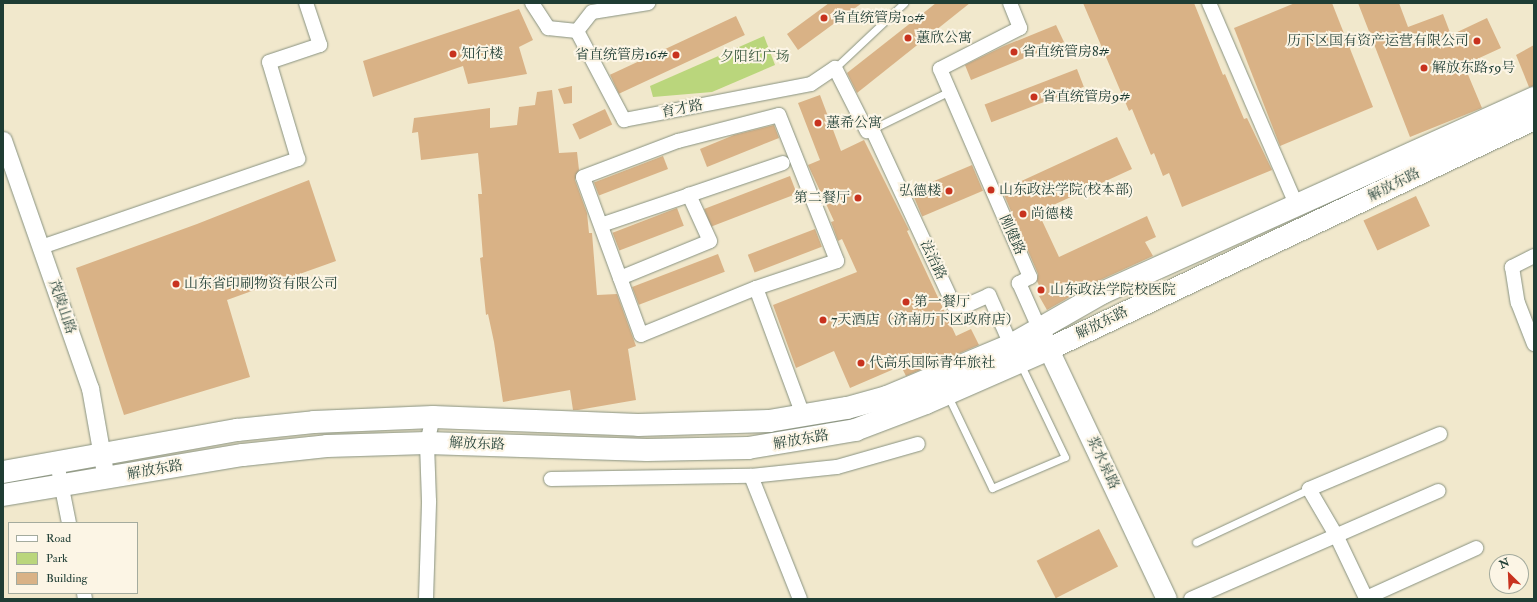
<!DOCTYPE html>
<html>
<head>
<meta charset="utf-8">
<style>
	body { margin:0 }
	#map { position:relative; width:1537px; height:602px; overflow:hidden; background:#f1e8cc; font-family:"IM FELL Double Pica","Noto Serif SC",serif }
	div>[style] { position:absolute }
	.green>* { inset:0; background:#bad67c }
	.building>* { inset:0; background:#d9b286; transform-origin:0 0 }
	.roads { filter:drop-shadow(0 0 1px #889280) drop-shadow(0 0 1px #889280) }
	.service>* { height:7px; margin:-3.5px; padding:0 3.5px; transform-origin:3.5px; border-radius:3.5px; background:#fff }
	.minor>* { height:14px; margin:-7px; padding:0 7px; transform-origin:7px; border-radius:7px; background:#fff }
	.tertiary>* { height:17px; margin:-8.5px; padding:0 8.5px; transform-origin:8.5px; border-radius:8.5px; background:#fff }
	.secondary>* { height:20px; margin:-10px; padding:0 10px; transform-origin:10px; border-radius:10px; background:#fff }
	.primary>* { height:22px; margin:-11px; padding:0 11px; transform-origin:11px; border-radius:11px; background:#fff }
	.dots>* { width:11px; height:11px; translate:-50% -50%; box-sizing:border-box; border:2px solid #fcf5e5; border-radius:50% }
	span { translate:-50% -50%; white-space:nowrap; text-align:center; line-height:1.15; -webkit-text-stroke:4px #fcf5e5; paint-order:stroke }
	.poi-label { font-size:14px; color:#1f3d34 }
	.left { translate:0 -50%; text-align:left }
	.right { translate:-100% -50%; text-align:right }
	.park-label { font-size:14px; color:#3e5c42 }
	.street-label { font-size:14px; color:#1f3d34 }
	.frame { position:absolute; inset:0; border:4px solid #1f3d34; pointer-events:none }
	.legend { position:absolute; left:8px; top:522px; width:130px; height:72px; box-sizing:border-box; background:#fcf5e5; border:1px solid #a4ab9e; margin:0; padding:5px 7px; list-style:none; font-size:12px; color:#1f3d34 }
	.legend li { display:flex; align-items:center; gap:8px; height:20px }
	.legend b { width:20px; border:1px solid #a4ab9e }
	.north { position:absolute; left:1489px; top:554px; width:40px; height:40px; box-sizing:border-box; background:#fcf5e5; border:1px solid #a4ab9e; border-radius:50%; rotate:336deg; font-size:11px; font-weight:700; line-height:16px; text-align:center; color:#1f3d34 }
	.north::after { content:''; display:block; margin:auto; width:14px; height:18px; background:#c8321e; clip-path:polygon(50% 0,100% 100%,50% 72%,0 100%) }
</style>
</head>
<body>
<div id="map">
	<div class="green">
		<i style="clip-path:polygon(764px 36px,775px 65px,712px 92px,653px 97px,650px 86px)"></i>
	</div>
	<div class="building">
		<i style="clip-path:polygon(829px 3px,862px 3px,798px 50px,787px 34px)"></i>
		<i style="clip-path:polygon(936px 3px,970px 3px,857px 93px,847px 73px)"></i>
		<i style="clip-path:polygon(1083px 3px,1194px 3px,1223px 75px,1225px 74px,1244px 119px,1247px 118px,1272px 170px,1182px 207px,1169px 173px,1163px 176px,1154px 153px,1151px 155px,1132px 109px,1129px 111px)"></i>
		<i style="clip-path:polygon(1295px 3px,1332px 3px,1373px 107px,1280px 146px,1234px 28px)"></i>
		<i style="clip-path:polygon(1358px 3px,1399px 3px,1408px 27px,1443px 14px,1451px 35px,1487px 18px,1501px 48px,1464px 65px,1482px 108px,1410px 137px)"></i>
		<i style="clip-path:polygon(519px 9px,533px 40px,519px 47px,527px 74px,468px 84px,463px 66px,373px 97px,363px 61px)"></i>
		<i style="left:736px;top:16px;width:21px;height:139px;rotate:65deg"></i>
		<i style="clip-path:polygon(1056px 25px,1064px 42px,971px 80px,965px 65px,1004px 46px)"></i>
		<i style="clip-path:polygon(1534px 45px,1534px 86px,1529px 87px,1516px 55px)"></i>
		<i style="left:1077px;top:69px;width:19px;height:99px;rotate:69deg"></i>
		<i style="clip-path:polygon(572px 86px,572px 103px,564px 104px,558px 89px)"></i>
		<i style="clip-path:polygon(552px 90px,559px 153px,577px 152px,579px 170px,575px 180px,587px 213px,589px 233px,592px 233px,597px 295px,617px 294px,636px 346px,628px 349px,636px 400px,578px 410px,573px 410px,570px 390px,503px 402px,494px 342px,488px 314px,486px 315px,480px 258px,483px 257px,478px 194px,482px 194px,478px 153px,421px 160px,418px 132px,412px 133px,414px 118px,490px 108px,490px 128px,517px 125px,519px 107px,535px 105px,537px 92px)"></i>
		<i style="clip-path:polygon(820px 95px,841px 151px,864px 140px,909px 230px,907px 231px,956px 336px,971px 329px,979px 345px,906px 376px,901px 366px,850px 388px,834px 351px,796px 368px,773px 305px,857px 272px,842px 239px,838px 241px,831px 222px,834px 221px,808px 165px,820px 160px,798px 103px)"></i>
		<i style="left:605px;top:109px;width:17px;height:36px;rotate:65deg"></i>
		<i style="clip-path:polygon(774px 125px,779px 138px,707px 167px,700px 149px,734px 135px)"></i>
		<i style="clip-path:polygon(1117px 137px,1132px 169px,1038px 212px,1059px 257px,1147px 216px,1156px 237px,1145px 242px,1153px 256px,1096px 282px,1047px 310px,1039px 296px,1043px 294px,1037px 281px,1038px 274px,1002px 190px)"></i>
		<i style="left:663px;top:156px;width:14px;height:74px;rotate:69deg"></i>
		<i style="left:972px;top:165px;width:28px;height:66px;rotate:67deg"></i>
		<i style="left:790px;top:176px;width:19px;height:92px;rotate:69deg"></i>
		<i style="clip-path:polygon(309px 180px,336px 261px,227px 300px,250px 377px,124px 415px,76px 268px,197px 224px)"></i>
		<i style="left:1416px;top:196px;width:33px;height:58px;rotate:65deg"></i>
		<i style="left:677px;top:208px;width:19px;height:69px;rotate:69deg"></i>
		<i style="left:815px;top:229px;width:19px;height:72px;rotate:69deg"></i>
		<i style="left:718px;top:254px;width:19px;height:92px;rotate:69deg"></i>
		<i style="left:1099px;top:529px;width:42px;height:70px;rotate:63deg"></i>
	</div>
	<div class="roads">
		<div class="service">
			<i style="left:835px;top:68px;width:95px;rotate:-43.3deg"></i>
			<i style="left:870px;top:130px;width:87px;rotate:-26deg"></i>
			<i style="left:948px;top:396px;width:102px;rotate:64.4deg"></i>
			<i style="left:992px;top:488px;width:79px;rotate:-23deg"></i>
			<i style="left:1065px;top:457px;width:104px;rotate:-115.6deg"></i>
			<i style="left:1196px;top:542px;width:125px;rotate:-25.1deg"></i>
		</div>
		<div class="minor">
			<i style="left:532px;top:3px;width:30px;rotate:57deg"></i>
			<i style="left:548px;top:28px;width:29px;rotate:6deg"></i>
			<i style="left:577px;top:31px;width:24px;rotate:-52deg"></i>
			<i style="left:592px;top:12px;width:57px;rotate:-9.1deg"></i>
			<i style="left:1010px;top:3px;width:27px;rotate:68deg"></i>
			<i style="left:1020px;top:28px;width:90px;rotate:152.9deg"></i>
			<i style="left:940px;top:69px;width:227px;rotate:66.6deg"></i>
			<i style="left:1030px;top:277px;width:13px;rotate:151deg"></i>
			<i style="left:1019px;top:283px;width:49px;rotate:66deg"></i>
			<i style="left:1209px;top:3px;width:219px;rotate:66.6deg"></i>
			<i style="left:577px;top:31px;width:101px;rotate:62.2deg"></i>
			<i style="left:624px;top:120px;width:190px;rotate:-10.9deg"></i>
			<i style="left:811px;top:84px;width:29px;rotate:-34deg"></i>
			<i style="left:835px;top:68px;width:71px;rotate:63.1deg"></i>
			<i style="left:779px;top:115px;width:157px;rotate:68.3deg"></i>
			<i style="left:837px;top:261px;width:85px;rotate:161.6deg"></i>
			<i style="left:756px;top:288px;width:124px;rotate:157.8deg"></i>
			<i style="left:641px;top:335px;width:168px;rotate:-110.2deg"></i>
			<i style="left:583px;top:177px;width:102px;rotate:-20.8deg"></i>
			<i style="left:678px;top:141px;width:104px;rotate:-14.4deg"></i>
			<i style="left:872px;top:129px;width:200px;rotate:65.1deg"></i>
			<i style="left:956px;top:310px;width:36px;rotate:-24deg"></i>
			<i style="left:989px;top:295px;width:55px;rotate:66.3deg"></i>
			<i style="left:601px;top:225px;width:93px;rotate:-18.8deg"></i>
			<i style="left:41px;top:247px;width:272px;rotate:-18.9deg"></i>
			<i style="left:298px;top:159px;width:101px;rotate:-106.6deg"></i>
			<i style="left:269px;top:62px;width:54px;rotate:-18.4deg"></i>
			<i style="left:320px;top:45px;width:44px;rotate:-108.4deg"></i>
			<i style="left:1534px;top:256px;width:25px;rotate:153deg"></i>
			<i style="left:1512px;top:267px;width:36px;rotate:81deg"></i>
			<i style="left:1518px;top:303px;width:44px;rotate:68.7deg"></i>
			<i style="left:620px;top:278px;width:97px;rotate:-22.3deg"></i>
			<i style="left:710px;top:241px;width:51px;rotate:-114.5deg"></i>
			<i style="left:689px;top:195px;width:99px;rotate:-18.8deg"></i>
			<i style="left:756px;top:288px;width:135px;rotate:69.7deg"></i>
			<i style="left:1440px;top:434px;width:142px;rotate:157.2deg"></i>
			<i style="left:1309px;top:489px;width:53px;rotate:59.6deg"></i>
			<i style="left:1336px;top:535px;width:70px;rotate:64.5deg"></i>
			<i style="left:1366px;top:598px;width:121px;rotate:-24.4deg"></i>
			<i style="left:57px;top:463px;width:61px;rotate:78.7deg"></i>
			<i style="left:751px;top:476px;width:86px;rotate:-6deg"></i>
			<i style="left:837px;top:467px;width:84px;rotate:-15.9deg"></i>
			<i style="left:551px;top:479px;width:200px;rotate:-0.9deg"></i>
			<i style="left:751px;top:476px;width:132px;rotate:68.3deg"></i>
			<i style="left:84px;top:593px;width:6px;rotate:81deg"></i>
			<i style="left:426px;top:599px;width:98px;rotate:-88.2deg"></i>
			<i style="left:429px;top:501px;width:58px;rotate:-92deg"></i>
			<i style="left:427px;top:443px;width:27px;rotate:-77deg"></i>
			<i style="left:1191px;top:599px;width:270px;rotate:-23.6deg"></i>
		</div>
		<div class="tertiary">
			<i style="left:3px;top:140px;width:263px;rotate:70.7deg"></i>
			<i style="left:90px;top:388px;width:92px;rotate:80deg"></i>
		</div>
		<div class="secondary">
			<i style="left:1042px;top:335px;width:292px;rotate:64.7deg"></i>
		</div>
		<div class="primary">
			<i style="left:3px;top:472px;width:238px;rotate:-10.2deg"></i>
			<i style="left:237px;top:430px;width:77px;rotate:-5.9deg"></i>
			<i style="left:314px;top:422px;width:119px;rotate:-2.4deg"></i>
			<i style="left:433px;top:417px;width:205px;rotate:2.2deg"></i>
			<i style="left:638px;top:425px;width:131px;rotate:-1.7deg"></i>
			<i style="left:769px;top:421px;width:79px;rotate:-9.5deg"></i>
			<i style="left:847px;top:408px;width:41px;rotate:-15.4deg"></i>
			<i style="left:887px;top:397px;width:134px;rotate:-22.8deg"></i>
			<i style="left:1011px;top:345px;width:105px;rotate:-29.7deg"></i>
			<i style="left:1102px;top:293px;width:474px;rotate:-24.3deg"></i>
			<i style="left:3px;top:495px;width:243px;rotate:-9.5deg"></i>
			<i style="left:243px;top:455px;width:84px;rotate:-6.1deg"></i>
			<i style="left:327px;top:446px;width:100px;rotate:-1.7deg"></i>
			<i style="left:427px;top:443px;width:220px;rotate:1.8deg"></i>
			<i style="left:647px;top:450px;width:101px;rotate:-1.1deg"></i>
			<i style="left:748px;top:448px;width:109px;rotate:-9.5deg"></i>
			<i style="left:855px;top:430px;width:76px;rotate:-20.8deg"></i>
			<i style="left:926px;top:403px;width:134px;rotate:-23.7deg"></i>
			<i style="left:1049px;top:349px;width:537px;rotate:-25.37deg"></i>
		</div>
	</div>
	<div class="dots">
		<i style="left:824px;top:18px;background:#c8321e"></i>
		<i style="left:908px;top:38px;background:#c8321e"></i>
		<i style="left:1477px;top:41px;background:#c8321e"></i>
		<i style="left:1014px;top:52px;background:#c8321e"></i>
		<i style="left:453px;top:54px;background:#c8321e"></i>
		<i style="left:676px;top:55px;background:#c8321e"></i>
		<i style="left:1424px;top:68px;background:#c8321e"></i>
		<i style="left:1034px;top:97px;background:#c8321e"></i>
		<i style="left:818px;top:123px;background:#c8321e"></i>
		<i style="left:991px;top:190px;background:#c8321e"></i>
		<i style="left:949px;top:191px;background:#c8321e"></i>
		<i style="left:858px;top:198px;background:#c8321e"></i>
		<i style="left:1023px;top:214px;background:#c8321e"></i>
		<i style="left:176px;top:284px;background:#c8321e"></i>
		<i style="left:1041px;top:290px;background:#c8321e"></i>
		<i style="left:906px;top:302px;background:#c8321e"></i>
		<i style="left:823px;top:320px;background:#c8321e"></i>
		<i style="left:861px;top:363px;background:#c8321e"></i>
	</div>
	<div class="poi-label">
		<span class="left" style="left:832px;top:18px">省直统管房10#</span>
		<span class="left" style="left:916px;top:38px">蕙欣公寓</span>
		<span class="right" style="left:1469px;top:41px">历下区国有资产运营有限公司</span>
		<span class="left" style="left:1022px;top:52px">省直统管房8#</span>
		<span class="left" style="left:461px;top:54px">知行楼</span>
		<span class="right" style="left:668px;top:55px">省直统管房16#</span>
		<span class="left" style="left:1432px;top:68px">解放东路59号</span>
		<span class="left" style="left:1042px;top:97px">省直统管房9#</span>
		<span class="left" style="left:826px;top:123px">蕙希公寓</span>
		<span class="left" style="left:999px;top:190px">山东政法学院(校本部)</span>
		<span class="right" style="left:941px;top:191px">弘德楼</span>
		<span class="right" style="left:850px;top:198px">第二餐厅</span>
		<span class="left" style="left:1031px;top:214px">尚德楼</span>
		<span class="left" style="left:184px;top:284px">山东省印刷物资有限公司</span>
		<span class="left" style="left:1050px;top:290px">山东政法学院校医院</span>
		<span class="left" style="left:914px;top:302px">第一餐厅</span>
		<span class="left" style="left:831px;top:320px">7天酒店（济南历下区政府店）</span>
		<span class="left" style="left:869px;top:363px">代高乐国际青年旅社</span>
	</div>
	<div class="park-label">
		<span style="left:755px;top:57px">夕阳红广场</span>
	</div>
	<div class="street-label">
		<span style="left:682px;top:109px;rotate:-11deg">育才路</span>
		<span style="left:1394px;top:185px;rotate:-27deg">解放东路</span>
		<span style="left:1012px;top:235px;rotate:66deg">刚健路</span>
		<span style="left:933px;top:260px;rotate:65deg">法治路</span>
		<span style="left:62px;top:307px;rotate:71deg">茂陵山路</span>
		<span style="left:1102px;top:323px;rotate:-26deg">解放东路</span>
		<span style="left:801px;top:440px;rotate:-10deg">解放东路</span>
		<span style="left:477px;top:444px;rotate:2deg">解放东路</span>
		<span style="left:1103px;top:463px;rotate:65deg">浆水泉路</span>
		<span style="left:155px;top:470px;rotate:-10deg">解放东路</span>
	</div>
	<div class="frame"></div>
	<ul class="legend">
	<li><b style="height:5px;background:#fff"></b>Road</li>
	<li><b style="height:11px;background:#bad67c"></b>Park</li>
	<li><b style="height:11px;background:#d9b286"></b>Building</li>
	</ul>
	<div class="north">N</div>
</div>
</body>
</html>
